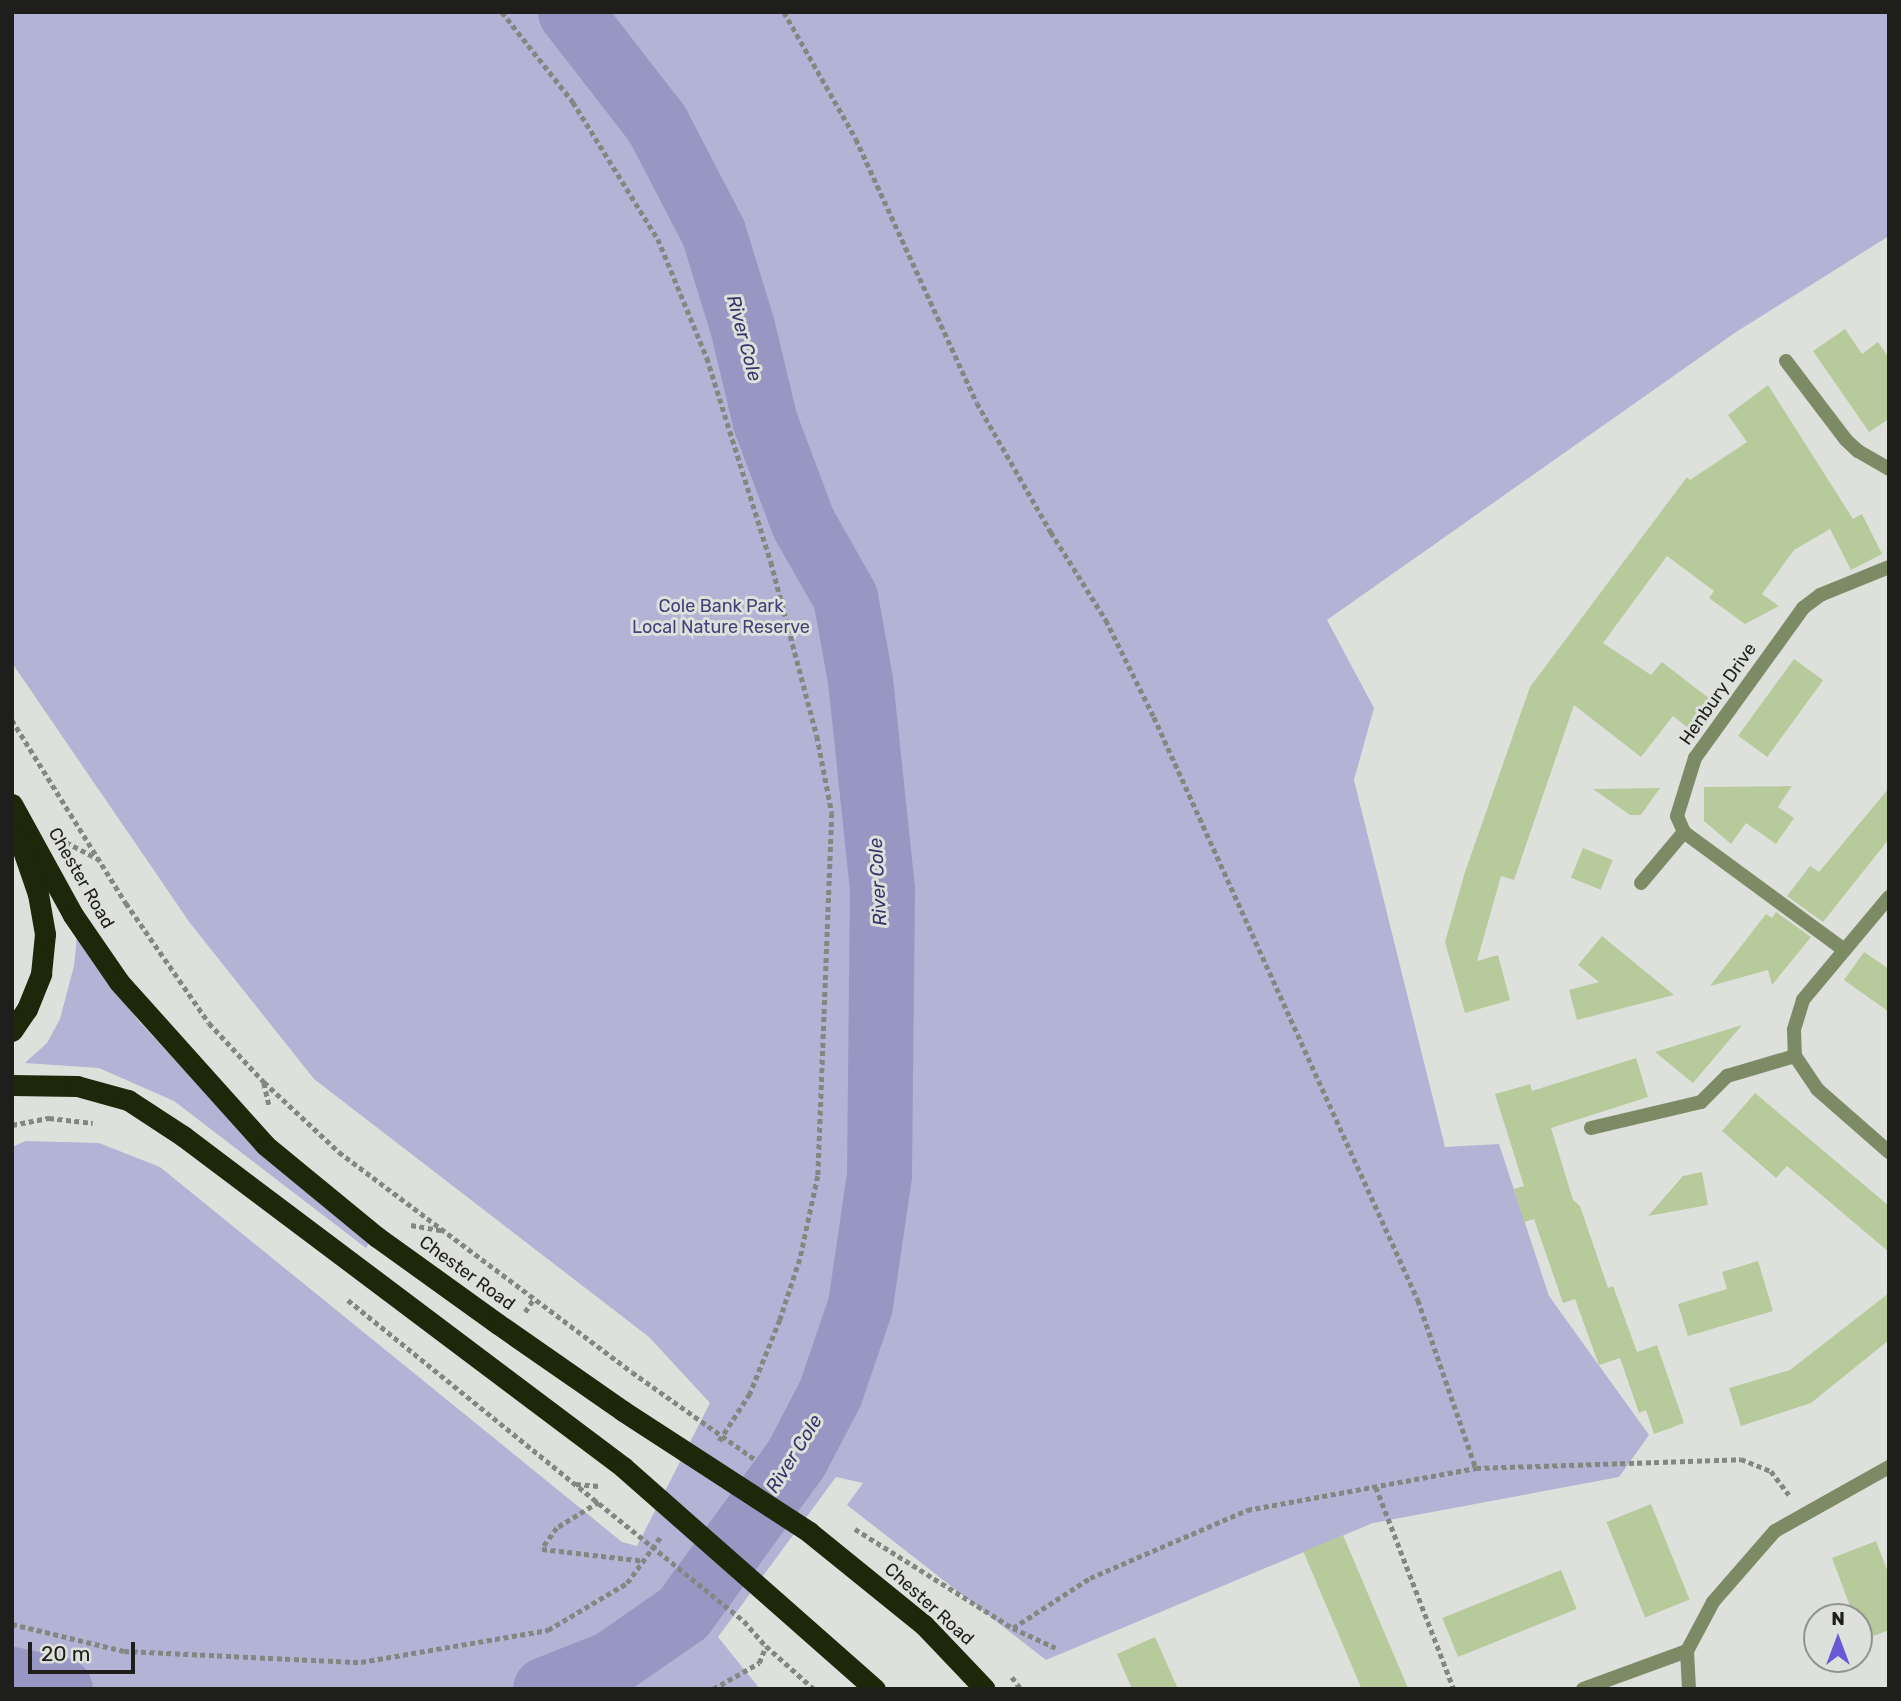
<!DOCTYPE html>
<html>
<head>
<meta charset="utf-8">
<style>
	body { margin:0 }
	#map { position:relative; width:1901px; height:1701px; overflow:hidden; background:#dee1db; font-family:Rubik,sans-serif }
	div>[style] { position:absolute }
	.green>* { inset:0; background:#b3b3d5 }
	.river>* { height:65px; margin:-32.5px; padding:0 32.5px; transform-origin:32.5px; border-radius:32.5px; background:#9897c3 }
	.building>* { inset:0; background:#b7ca9c; transform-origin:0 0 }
	.path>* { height:4.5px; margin-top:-2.25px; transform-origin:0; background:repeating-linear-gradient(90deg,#848682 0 5px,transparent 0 8.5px) }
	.lane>* { height:14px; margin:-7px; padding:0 7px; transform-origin:7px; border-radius:7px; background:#7c8b66 }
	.street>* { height:14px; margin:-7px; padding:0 7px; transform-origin:7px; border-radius:7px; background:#7c8b66 }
	.highway>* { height:21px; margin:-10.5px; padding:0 10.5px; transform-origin:10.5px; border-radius:10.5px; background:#1d270a }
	span { translate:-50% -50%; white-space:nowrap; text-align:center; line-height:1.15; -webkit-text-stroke:6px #dee1db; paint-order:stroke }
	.park-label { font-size:18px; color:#45407a }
	.street-label { font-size:18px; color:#1e1f1c }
	.water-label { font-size:19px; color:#38326b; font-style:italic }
	.frame { position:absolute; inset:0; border:14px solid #1e1f1c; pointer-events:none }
	.north { position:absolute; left:1803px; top:1603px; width:70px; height:70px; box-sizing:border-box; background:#dee1db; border:2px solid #91938f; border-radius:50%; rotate:0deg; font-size:19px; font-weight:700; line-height:28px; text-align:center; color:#1e1f1c }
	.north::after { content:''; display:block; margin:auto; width:24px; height:32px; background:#6b59d3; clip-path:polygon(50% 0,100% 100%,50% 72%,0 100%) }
	.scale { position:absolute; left:28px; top:1642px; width:107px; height:32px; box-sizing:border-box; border:4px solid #1e1f1c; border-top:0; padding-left:9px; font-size:21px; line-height:24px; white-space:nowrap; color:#1e1f1c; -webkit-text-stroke:5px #dee1db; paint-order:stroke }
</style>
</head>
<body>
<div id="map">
	<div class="green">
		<i style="clip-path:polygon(12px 12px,1889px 12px,1889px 236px,1736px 332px,1327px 620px,1374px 708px,1354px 780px,1445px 1147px,1499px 1144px,1549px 1296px,1649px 1435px,1619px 1477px,1373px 1523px,1046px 1660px,847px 1505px,863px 1483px,836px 1477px,718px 1637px,760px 1689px,12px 1689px,12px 1147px,26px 1141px,99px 1143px,160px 1167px,622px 1542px,637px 1546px,710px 1403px,649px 1337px,314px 1079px,190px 923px,12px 663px)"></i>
		<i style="clip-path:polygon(77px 936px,137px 1019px,249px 1140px,371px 1240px,366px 1248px,174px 1101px,99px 1068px,25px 1063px,47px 1043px,60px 1019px,74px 966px)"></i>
	</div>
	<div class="river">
		<i style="left:12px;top:1679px;width:49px;rotate:11.8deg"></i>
		<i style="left:545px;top:1689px;width:71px;rotate:-21.5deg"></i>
		<i style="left:611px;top:1663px;width:88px;rotate:-34.8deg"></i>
		<i style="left:683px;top:1613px;width:192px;rotate:-53.9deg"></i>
		<i style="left:796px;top:1458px;width:73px;rotate:-62.4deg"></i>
		<i style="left:830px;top:1393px;width:93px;rotate:-71.2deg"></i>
		<i style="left:860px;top:1305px;width:132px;rotate:-81.7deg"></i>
		<i style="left:879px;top:1174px;width:285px;rotate:-89.4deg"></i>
		<i style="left:882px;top:889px;width:210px;rotate:-96deg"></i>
		<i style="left:860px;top:680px;width:84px;rotate:-100.2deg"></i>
		<i style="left:845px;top:597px;width:85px;rotate:-119.6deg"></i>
		<i style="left:803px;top:523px;width:108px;rotate:-110.6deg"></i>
		<i style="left:765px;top:422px;width:99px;rotate:-103.5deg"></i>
		<i style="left:742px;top:326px;width:98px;rotate:-107.1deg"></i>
		<i style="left:713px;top:232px;width:122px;rotate:-117.4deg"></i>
		<i style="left:657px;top:124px;width:142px;rotate:-127.8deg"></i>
	</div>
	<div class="building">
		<i style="clip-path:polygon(1845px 329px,1862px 354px,1878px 342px,1889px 358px,1889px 419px,1869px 432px,1813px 351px)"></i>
		<i style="clip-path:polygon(1768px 385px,1853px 519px,1862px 514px,1882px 554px,1851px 570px,1830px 529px,1794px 550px,1762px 594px,1779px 606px,1745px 624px,1709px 598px,1714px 591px,1667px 556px,1603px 643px,1651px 675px,1662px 662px,1715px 703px,1692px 731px,1673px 716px,1641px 757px,1574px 705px,1514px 880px,1501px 876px,1477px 961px,1498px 955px,1510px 1000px,1465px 1013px,1445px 942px,1465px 872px,1530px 687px,1687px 477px,1690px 480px,1747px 442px,1728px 415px)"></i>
		<i style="left:1794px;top:659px;width:36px;height:95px;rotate:36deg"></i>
		<i style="clip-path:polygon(1792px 786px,1778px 807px,1794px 818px,1776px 844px,1746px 823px,1731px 844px,1704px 821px,1704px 787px)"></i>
		<i style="clip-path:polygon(1660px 788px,1641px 815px,1630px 815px,1593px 789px)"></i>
		<i style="clip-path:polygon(1889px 788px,1889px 839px,1823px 922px,1787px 896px,1810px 866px,1819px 872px)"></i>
		<i style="left:1583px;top:848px;width:32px;height:32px;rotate:22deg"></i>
		<i style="clip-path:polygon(1776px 912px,1811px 937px,1772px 985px,1768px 970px,1710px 986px,1766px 914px,1772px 918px)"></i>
		<i style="clip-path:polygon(1602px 936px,1674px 995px,1577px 1020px,1569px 990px,1599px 982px,1578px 965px)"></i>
		<i style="clip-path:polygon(1864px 952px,1889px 969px,1889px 1012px,1844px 980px)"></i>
		<i style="clip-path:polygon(1742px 1025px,1693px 1083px,1655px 1052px)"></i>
		<i style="clip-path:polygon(1636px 1058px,1648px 1097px,1551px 1128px,1573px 1200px,1580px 1206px,1608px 1288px,1613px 1286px,1637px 1352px,1657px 1345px,1684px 1423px,1654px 1434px,1646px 1410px,1639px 1413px,1620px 1358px,1599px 1365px,1575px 1299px,1563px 1303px,1534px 1219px,1524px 1222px,1514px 1189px,1524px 1186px,1495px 1094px,1530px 1084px,1532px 1091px)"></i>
		<i style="clip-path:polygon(1755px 1093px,1889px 1206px,1889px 1252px,1787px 1166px,1776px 1178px,1722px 1131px)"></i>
		<i style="clip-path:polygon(1702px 1172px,1708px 1205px,1648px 1216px,1683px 1176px)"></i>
		<i style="clip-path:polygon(1758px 1261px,1773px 1311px,1688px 1336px,1678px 1304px,1727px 1289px,1722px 1272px)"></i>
		<i style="clip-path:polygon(1889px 1293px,1889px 1340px,1811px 1403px,1741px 1426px,1729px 1388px,1790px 1370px)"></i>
		<i style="left:1651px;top:1504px;width:103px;height:48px;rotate:68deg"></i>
		<i style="left:1343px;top:1535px;width:167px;height:43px;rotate:67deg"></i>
		<i style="clip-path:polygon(1876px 1541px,1889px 1575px,1889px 1630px,1863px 1640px,1859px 1617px,1854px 1617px,1832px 1558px)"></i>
		<i style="left:1561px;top:1570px;width:42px;height:128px;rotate:68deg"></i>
		<i style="clip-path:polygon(1155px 1637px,1178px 1689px,1132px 1689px,1117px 1654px)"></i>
	</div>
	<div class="path">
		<i style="left:502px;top:12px;width:115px;rotate:51.7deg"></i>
		<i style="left:573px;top:102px;width:161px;rotate:58.2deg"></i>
		<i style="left:658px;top:239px;width:129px;rotate:67.6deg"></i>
		<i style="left:707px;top:358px;width:214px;rotate:72.6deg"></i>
		<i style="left:771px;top:562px;width:180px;rotate:75.2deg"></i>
		<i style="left:817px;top:736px;width:78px;rotate:79deg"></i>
		<i style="left:832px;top:813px;width:363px;rotate:92.2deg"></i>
		<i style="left:818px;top:1176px;width:85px;rotate:102.2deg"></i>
		<i style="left:800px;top:1259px;width:64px;rotate:108.2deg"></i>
		<i style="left:780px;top:1320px;width:80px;rotate:112.1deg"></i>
		<i style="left:750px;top:1394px;width:57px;rotate:122.9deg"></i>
		<i style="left:784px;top:12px;width:146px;rotate:60.4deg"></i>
		<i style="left:856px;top:139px;width:290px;rotate:65.4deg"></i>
		<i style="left:977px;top:403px;width:149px;rotate:60.2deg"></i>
		<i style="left:1051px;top:532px;width:104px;rotate:58deg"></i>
		<i style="left:1106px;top:620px;width:108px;rotate:63.7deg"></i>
		<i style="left:1154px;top:717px;width:640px;rotate:65.64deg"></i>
		<i style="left:1418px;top:1300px;width:178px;rotate:71deg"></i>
		<i style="left:12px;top:720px;width:216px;rotate:58.1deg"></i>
		<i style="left:126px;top:903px;width:146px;rotate:55.3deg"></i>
		<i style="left:209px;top:1023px;width:81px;rotate:47deg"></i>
		<i style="left:264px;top:1082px;width:103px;rotate:43deg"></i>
		<i style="left:339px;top:1152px;width:366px;rotate:36.9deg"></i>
		<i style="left:632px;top:1372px;width:152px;rotate:35.4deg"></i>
		<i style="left:66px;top:842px;width:36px;rotate:28deg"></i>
		<i style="left:264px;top:1083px;width:23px;rotate:77deg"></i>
		<i style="left:12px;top:1125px;width:38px;rotate:-11deg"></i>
		<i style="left:49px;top:1118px;width:44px;rotate:6.5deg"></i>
		<i style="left:411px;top:1225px;width:34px;rotate:10deg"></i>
		<i style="left:348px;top:1300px;width:510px;rotate:39.03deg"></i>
		<i style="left:744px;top:1621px;width:33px;rotate:49deg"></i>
		<i style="left:766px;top:1646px;width:64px;rotate:41.9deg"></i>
		<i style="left:525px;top:1312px;width:17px;rotate:-57deg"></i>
		<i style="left:576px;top:1484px;width:23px;rotate:5deg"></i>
		<i style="left:1376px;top:1487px;width:217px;rotate:68.9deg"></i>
		<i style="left:599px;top:1502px;width:49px;rotate:148.2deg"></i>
		<i style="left:557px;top:1528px;width:26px;rotate:126deg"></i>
		<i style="left:542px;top:1549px;width:104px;rotate:6.6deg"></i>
		<i style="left:855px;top:1529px;width:186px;rotate:32.1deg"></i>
		<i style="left:1013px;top:1628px;width:47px;rotate:24.9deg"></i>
		<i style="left:12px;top:1624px;width:115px;rotate:13.6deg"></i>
		<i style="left:124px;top:1651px;width:237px;rotate:2.7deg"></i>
		<i style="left:361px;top:1662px;width:190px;rotate:-9.7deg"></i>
		<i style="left:548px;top:1630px;width:92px;rotate:-30.7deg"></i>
		<i style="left:627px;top:1583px;width:58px;rotate:-54.1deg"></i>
		<i style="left:1013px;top:1628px;width:92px;rotate:-33deg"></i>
		<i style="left:1090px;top:1578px;width:171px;rotate:-23.4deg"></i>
		<i style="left:1247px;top:1510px;width:233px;rotate:-10.4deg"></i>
		<i style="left:1476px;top:1468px;width:265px;rotate:-1.9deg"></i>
		<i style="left:1741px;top:1459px;width:32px;rotate:22deg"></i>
		<i style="left:1771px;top:1471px;width:30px;rotate:53deg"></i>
		<i style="left:1012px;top:1677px;width:15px;rotate:53deg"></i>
		<i style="left:713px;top:1689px;width:53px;rotate:-29.5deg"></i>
		<i style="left:759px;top:1663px;width:18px;rotate:-68deg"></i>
	</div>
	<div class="lane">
		<i style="left:1786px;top:361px;width:99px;rotate:52.8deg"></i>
	</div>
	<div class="street">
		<i style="left:1846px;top:440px;width:16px;rotate:43deg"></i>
		<i style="left:1858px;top:451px;width:36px;rotate:30deg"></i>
		<i style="left:1641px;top:883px;width:67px;rotate:-49.9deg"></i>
		<i style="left:1889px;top:897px;width:134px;rotate:129.9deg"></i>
		<i style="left:1803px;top:1000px;width:31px;rotate:107deg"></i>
		<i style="left:1794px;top:1030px;width:26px;rotate:88deg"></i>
		<i style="left:1795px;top:1056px;width:40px;rotate:56deg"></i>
		<i style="left:1817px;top:1089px;width:96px;rotate:41.2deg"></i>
		<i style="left:1843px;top:949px;width:197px;rotate:-143.7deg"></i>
		<i style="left:1684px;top:832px;width:17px;rotate:-114deg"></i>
		<i style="left:1677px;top:816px;width:61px;rotate:-72.8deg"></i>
		<i style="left:1695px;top:758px;width:185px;rotate:-54.2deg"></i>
		<i style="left:1803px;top:608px;width:21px;rotate:-37deg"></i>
		<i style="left:1820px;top:595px;width:74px;rotate:-22.1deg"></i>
		<i style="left:1591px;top:1128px;width:113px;rotate:-13.3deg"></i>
		<i style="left:1701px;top:1102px;width:37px;rotate:-45deg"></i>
		<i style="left:1727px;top:1076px;width:71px;rotate:-16.4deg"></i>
		<i style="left:1583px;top:1689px;width:111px;rotate:-20.1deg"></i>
		<i style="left:1689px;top:1689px;width:38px;rotate:-93deg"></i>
		<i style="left:1687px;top:1651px;width:55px;rotate:-62deg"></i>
		<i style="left:1713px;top:1602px;width:94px;rotate:-48.9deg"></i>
		<i style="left:1775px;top:1531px;width:131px;rotate:-29.3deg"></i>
	</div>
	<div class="highway">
		<i style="left:12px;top:804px;width:127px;rotate:61.2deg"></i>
		<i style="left:73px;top:915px;width:81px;rotate:55.5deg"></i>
		<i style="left:119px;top:982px;width:219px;rotate:48.1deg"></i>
		<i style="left:265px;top:1145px;width:145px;rotate:39.4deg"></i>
		<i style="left:377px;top:1237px;width:149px;rotate:35.7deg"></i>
		<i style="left:498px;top:1324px;width:152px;rotate:34.8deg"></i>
		<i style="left:623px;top:1411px;width:222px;rotate:33deg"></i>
		<i style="left:809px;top:1532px;width:148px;rotate:39deg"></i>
		<i style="left:924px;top:1625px;width:88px;rotate:46.4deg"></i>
		<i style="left:12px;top:1031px;width:27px;rotate:-56deg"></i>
		<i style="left:27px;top:1009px;width:38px;rotate:-68deg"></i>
		<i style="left:41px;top:974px;width:40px;rotate:-84.3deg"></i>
		<i style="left:45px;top:934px;width:41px;rotate:-99.9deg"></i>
		<i style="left:38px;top:894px;width:61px;rotate:-109deg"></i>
		<i style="left:12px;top:1085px;width:65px;rotate:0.9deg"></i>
		<i style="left:77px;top:1086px;width:53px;rotate:15.4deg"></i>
		<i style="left:128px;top:1100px;width:66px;rotate:33.2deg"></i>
		<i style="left:183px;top:1136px;width:551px;rotate:36.95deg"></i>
		<i style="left:623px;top:1467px;width:336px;rotate:41.4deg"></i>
	</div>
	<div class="park-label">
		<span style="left:721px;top:617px">Cole Bank Park<br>Local Nature Reserve</span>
	</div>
	<div class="street-label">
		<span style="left:1718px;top:694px;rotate:-55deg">Henbury Drive</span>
		<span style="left:81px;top:878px;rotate:60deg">Chester Road</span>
		<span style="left:467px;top:1273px;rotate:36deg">Chester Road</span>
		<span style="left:929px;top:1604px;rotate:42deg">Chester Road</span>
	</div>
	<div class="water-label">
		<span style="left:744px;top:338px;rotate:75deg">River Cole</span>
		<span style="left:878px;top:882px;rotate:-93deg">River Cole</span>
		<span style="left:794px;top:1454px;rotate:-58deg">River Cole</span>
	</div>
	<div class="frame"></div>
	<div class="north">N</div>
	<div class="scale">20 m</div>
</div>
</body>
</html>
